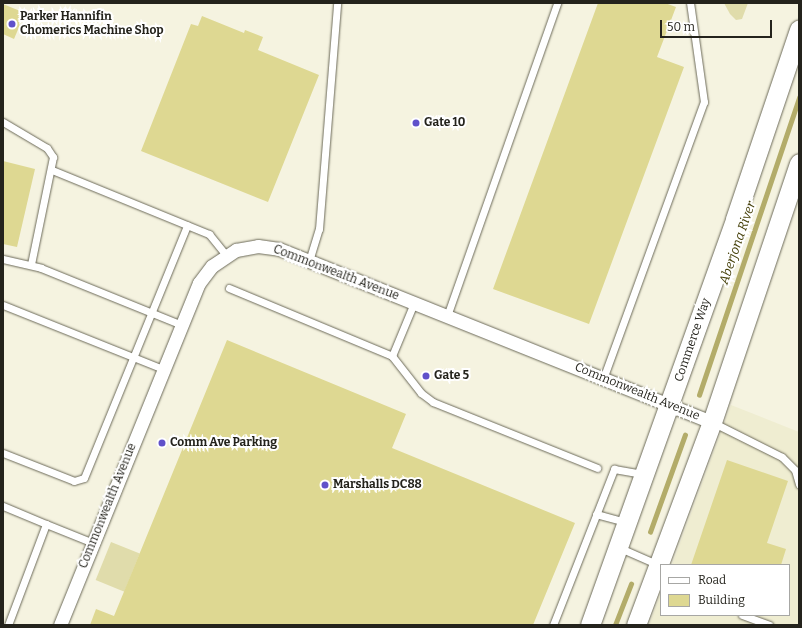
<!DOCTYPE html>
<html>
<head>
<meta charset="utf-8">
<style>
	body { margin:0 }
	#map { position:relative; width:802px; height:628px; overflow:hidden; background:#f5f3e0; font-family:Bitter,serif }
	div>[style] { position:absolute }
	.built>* { inset:0; background:#efedd1 }
	.green>* { inset:0; background:#e0dcab; transform-origin:0 0 }
	.stream>* { height:4.5px; margin:-2.25px; padding:0 2.25px; transform-origin:2.25px; border-radius:2.25px; background:#b3ac69 }
	.building>* { inset:0; background:#ded892 }
	.roads { filter:drop-shadow(0 0 1px #6c6a59) drop-shadow(0 0 1px #6c6a59) }
	.lane>* { height:7px; margin:-3.5px; padding:0 3.5px; transform-origin:3.5px; border-radius:3.5px; background:#fff }
	.street>* { height:13px; margin:-6.5px; padding:0 6.5px; transform-origin:6.5px; border-radius:6.5px; background:#fff }
	.secondary>* { height:19px; margin:-9.5px; padding:0 9.5px; transform-origin:9.5px; border-radius:9.5px; background:#fff }
	.dots>* { width:11px; height:11px; translate:-50% -50%; box-sizing:border-box; border:2px solid #fff; border-radius:50% }
	span { translate:-50% -50%; white-space:nowrap; text-align:center; line-height:1.15; -webkit-text-stroke:4px #fff; paint-order:stroke }
	.poi-label { font-size:12px; color:#24231c; font-weight:700 }
	.left { translate:0 -50%; text-align:left }
	.street-label { font-size:12px; color:#24231c }
	.water-label { font-size:13px; color:#46410a; font-style:italic }
	.frame { position:absolute; inset:0; border:4px solid #24231c; pointer-events:none }
	.legend { position:absolute; left:660px; top:564px; width:130px; height:52px; box-sizing:border-box; background:#fff; border:1px solid #a7a7a4; margin:0; padding:5px 7px; list-style:none; font-size:12px; color:#24231c }
	.legend li { display:flex; align-items:center; gap:8px; height:20px }
	.legend b { width:20px; border:1px solid #a7a7a4 }
	.scale { position:absolute; left:660px; top:20px; width:112px; height:18px; box-sizing:border-box; border:2px solid #24231c; border-top:0; padding-left:5px; font-size:12px; line-height:14px; white-space:nowrap; color:#24231c; -webkit-text-stroke:3px #fff; paint-order:stroke }
</style>
</head>
<body>
<div id="map">
	<div class="built">
		<i style="clip-path:polygon(731px 405px,799px 432px,799px 625px,649px 625px,661px 593px,661px 615px,789px 615px,789px 565px,672px 565px)"></i>
	</div>
	<div class="green">
		<i style="clip-path:polygon(724px 3px,748px 3px,742px 19px,736px 20px,730px 14px)"></i>
		<i style="left:111px;top:542px;width:31px;height:41px;rotate:22deg"></i>
	</div>
	<div class="stream">
		<i style="left:699px;top:395px;width:314px;rotate:-71.4deg"></i>
		<i style="left:650px;top:532px;width:103px;rotate:-70.2deg"></i>
		<i style="left:615px;top:625px;width:44px;rotate:-68.7deg"></i>
	</div>
	<div class="building">
		<i style="clip-path:polygon(598px 3px,665px 3px,676px 7px,657px 57px,684px 67px,589px 324px,493px 289px)"></i>
		<i style="clip-path:polygon(3px 4px,25px 13px,14px 39px,3px 34px)"></i>
		<i style="clip-path:polygon(202px 16px,244px 33px,245px 30px,263px 37px,258px 50px,319px 75px,268px 202px,141px 151px,191px 24px,198px 26px)"></i>
		<i style="clip-path:polygon(3px 161px,35px 169px,17px 247px,3px 244px)"></i>
		<i style="clip-path:polygon(227px 340px,406px 414px,392px 448px,575px 523px,533px 625px,90px 625px,96px 609px,114px 616px)"></i>
		<i style="clip-path:polygon(727px 460px,788px 481px,767px 543px,786px 549px,781px 565px,691px 565px)"></i>
	</div>
	<div class="roads">
		<div class="lane">
			<i style="left:3px;top:122px;width:51px;rotate:30.6deg"></i>
			<i style="left:47px;top:148px;width:11px;rotate:56deg"></i>
			<i style="left:53px;top:157px;width:109px;rotate:101.6deg"></i>
			<i style="left:52px;top:170px;width:170px;rotate:22.2deg"></i>
			<i style="left:209px;top:234px;width:27px;rotate:51deg"></i>
			<i style="left:3px;top:259px;width:39px;rotate:13deg"></i>
			<i style="left:41px;top:268px;width:152px;rotate:22deg"></i>
			<i style="left:309px;top:261px;width:34px;rotate:-73deg"></i>
			<i style="left:319px;top:229px;width:227px;rotate:-85.4deg"></i>
			<i style="left:229px;top:288px;width:177px;rotate:22.6deg"></i>
			<i style="left:392px;top:356px;width:57px;rotate:-67.5deg"></i>
			<i style="left:3px;top:305px;width:172px;rotate:21.8deg"></i>
			<i style="left:447px;top:316px;width:332px;rotate:-70.6deg"></i>
			<i style="left:392px;top:356px;width:47px;rotate:51.9deg"></i>
			<i style="left:421px;top:393px;width:15px;rotate:37deg"></i>
			<i style="left:433px;top:402px;width:177px;rotate:21.9deg"></i>
			<i style="left:603px;top:379px;width:295px;rotate:-70deg"></i>
			<i style="left:704px;top:102px;width:100px;rotate:-98deg"></i>
			<i style="left:712px;top:422px;width:78px;rotate:26.6deg"></i>
			<i style="left:782px;top:457px;width:18px;rotate:45deg"></i>
			<i style="left:795px;top:470px;width:15px;rotate:74deg"></i>
			<i style="left:3px;top:453px;width:76px;rotate:21.5deg"></i>
			<i style="left:74px;top:481px;width:10px;rotate:-17deg"></i>
			<i style="left:84px;top:478px;width:273px;rotate:-67.8deg"></i>
			<i style="left:3px;top:506px;width:47px;rotate:22.7deg"></i>
			<i style="left:596px;top:514px;width:30px;rotate:15deg"></i>
			<i style="left:620px;top:548px;width:43px;rotate:23.6deg"></i>
			<i style="left:742px;top:615px;width:29px;rotate:20deg"></i>
			<i style="left:8px;top:625px;width:108px;rotate:-69.4deg"></i>
			<i style="left:46px;top:524px;width:51px;rotate:22deg"></i>
			<i style="left:553px;top:625px;width:168px;rotate:-68.6deg"></i>
			<i style="left:614px;top:469px;width:29px;rotate:10deg"></i>
		</div>
		<div class="street">
			<i style="left:60px;top:625px;width:369px;rotate:-67.9deg"></i>
			<i style="left:199px;top:283px;width:21px;rotate:-53deg"></i>
			<i style="left:212px;top:266px;width:29px;rotate:-34deg"></i>
			<i style="left:236px;top:250px;width:22px;rotate:-10deg"></i>
			<i style="left:258px;top:246px;width:21px;rotate:8deg"></i>
			<i style="left:279px;top:249px;width:466px;rotate:21.8deg"></i>
		</div>
		<div class="secondary">
			<i style="left:590px;top:625px;width:431px;rotate:-70.3deg"></i>
			<i style="left:735px;top:219px;width:200px;rotate:-71.3deg"></i>
			<i style="left:636px;top:625px;width:217px;rotate:-69.5deg"></i>
			<i style="left:712px;top:422px;width:273px;rotate:-71.4deg"></i>
		</div>
	</div>
	<div class="dots">
		<i style="left:12px;top:24px;background:#6051ca"></i>
		<i style="left:416px;top:123px;background:#6051ca"></i>
		<i style="left:426px;top:376px;background:#6051ca"></i>
		<i style="left:162px;top:443px;background:#6051ca"></i>
		<i style="left:325px;top:485px;background:#6051ca"></i>
	</div>
	<div class="poi-label">
		<span class="left" style="left:20px;top:24px">Parker Hannifin<br>Chomerics Machine Shop</span>
		<span class="left" style="left:424px;top:123px">Gate 10</span>
		<span class="left" style="left:434px;top:376px">Gate 5</span>
		<span class="left" style="left:170px;top:443px">Comm Ave Parking</span>
		<span class="left" style="left:333px;top:485px">Marshalls DC88</span>
	</div>
	<div class="street-label">
		<span style="left:336px;top:273px;rotate:21deg">Commonwealth Avenue</span>
		<span style="left:693px;top:340px;rotate:-71deg">Commerce Way</span>
		<span style="left:637px;top:392px;rotate:22deg">Commonwealth Avenue</span>
		<span style="left:108px;top:506px;rotate:-68deg">Commonwealth Avenue</span>
	</div>
	<div class="water-label">
		<span style="left:738px;top:243px;rotate:-71deg">Aberjona River</span>
	</div>
	<div class="frame"></div>
	<ul class="legend">
	<li><b style="height:5px;background:#fff"></b>Road</li>
	<li><b style="height:11px;background:#ded892"></b>Building</li>
	</ul>
	<div class="scale">50 m</div>
</div>
</body>
</html>
